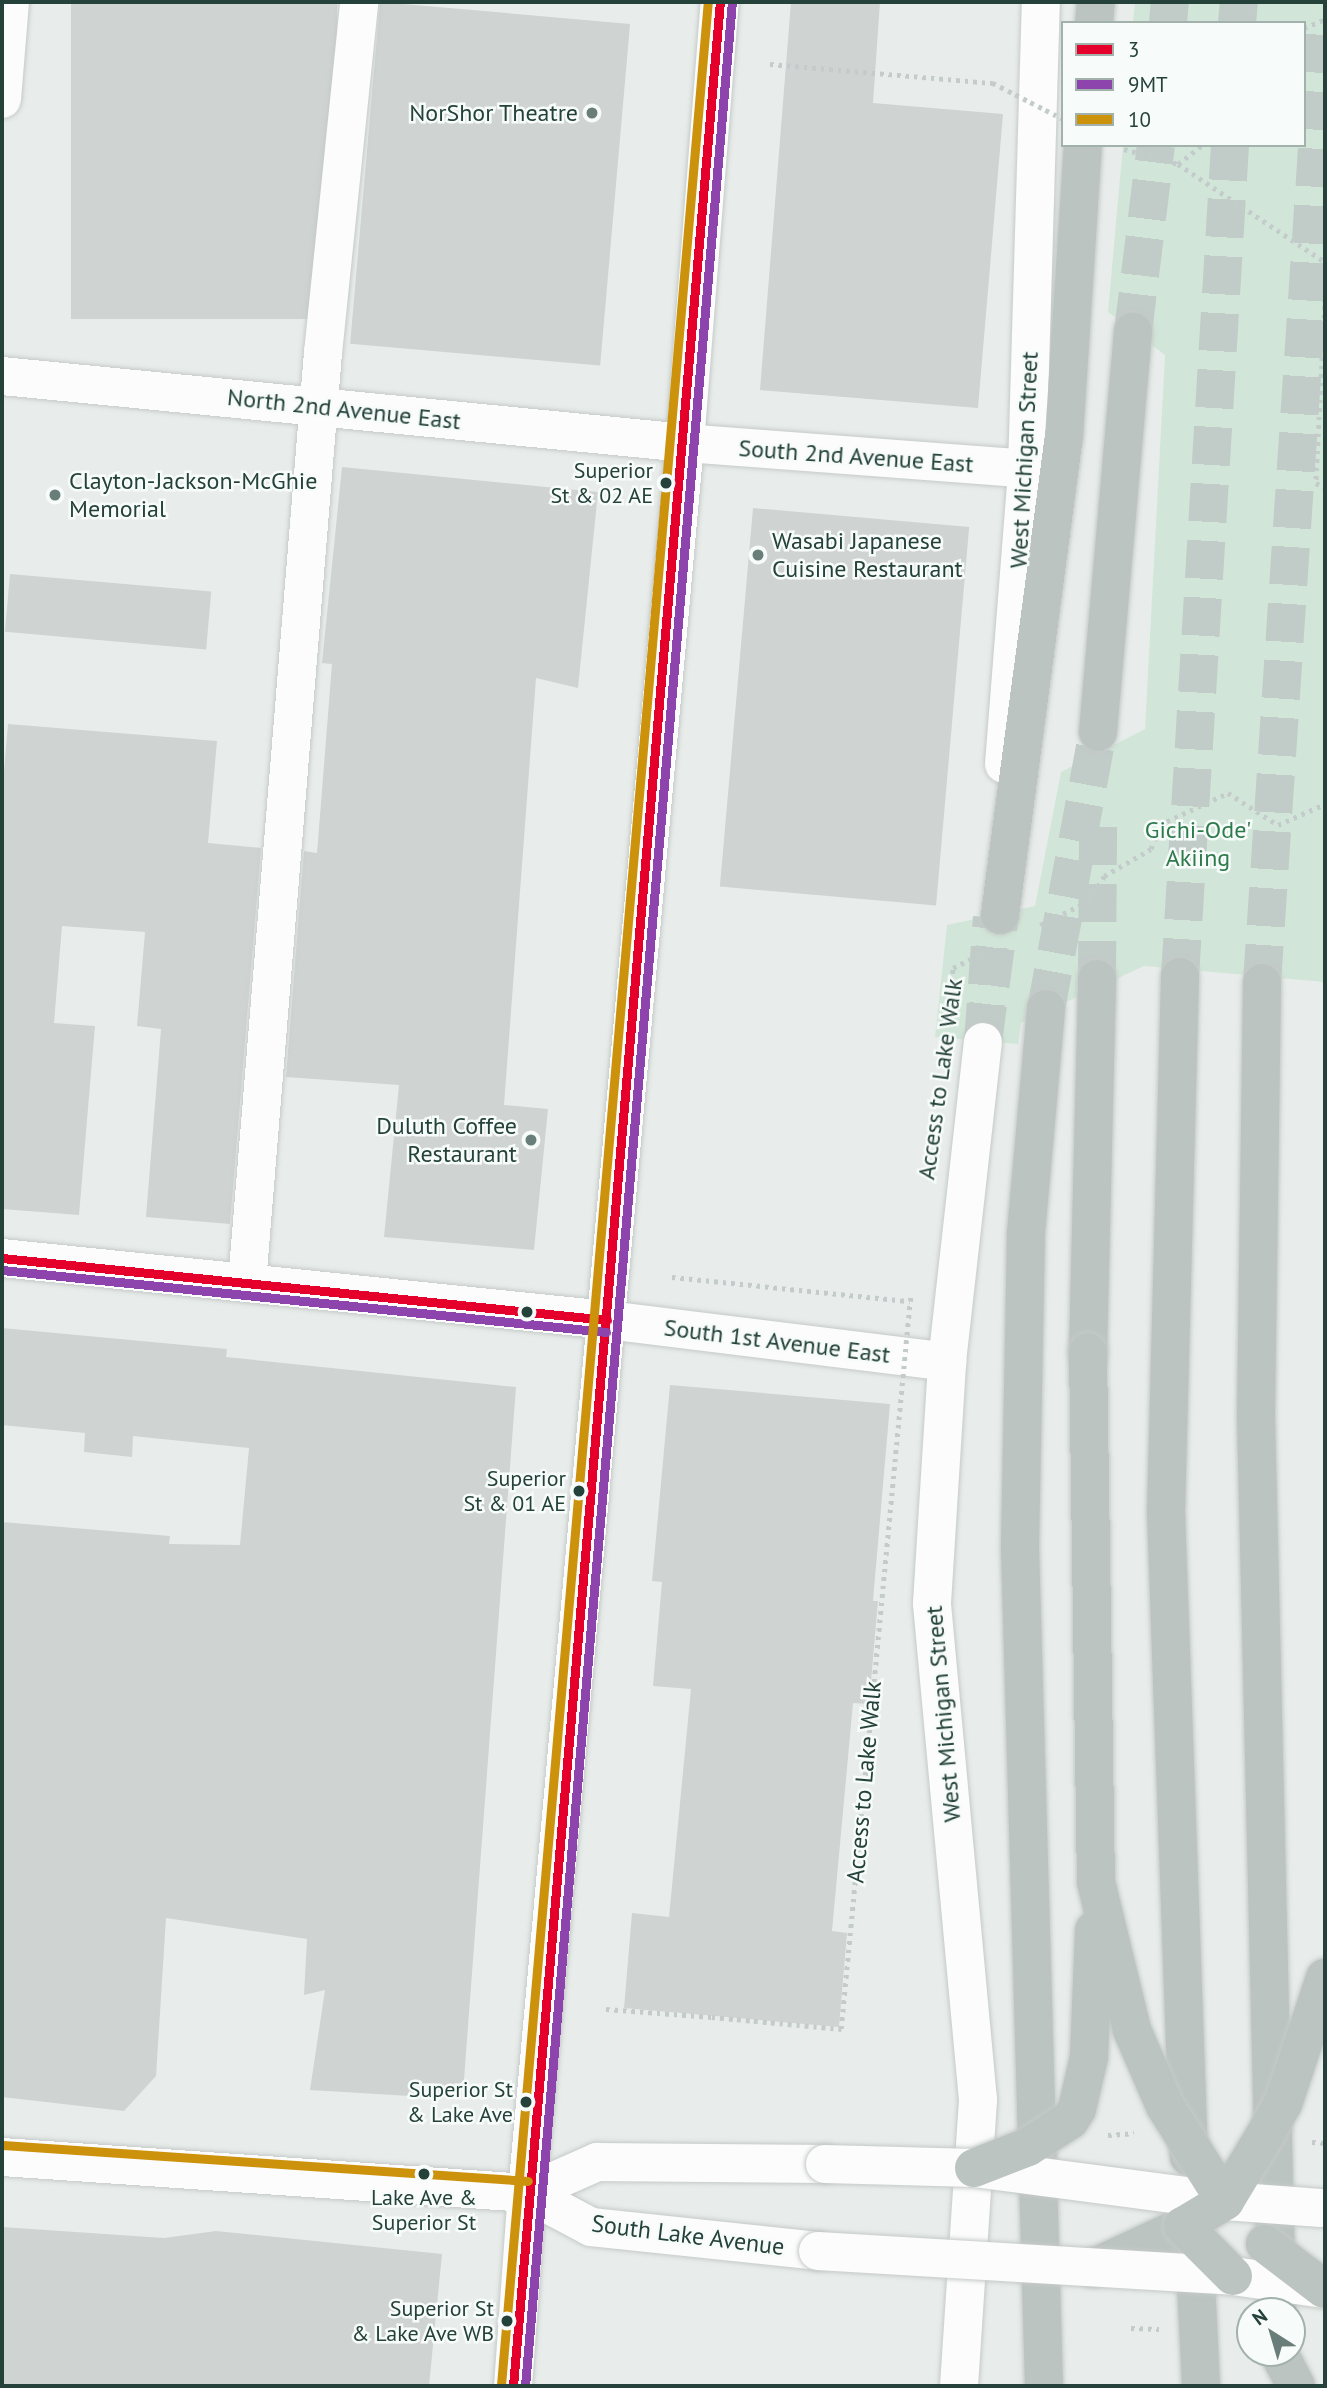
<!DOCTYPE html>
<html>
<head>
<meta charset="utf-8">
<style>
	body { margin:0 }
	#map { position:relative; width:1327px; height:2388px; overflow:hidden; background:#e8edeb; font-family:"PT Sans",sans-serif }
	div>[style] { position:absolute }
	.green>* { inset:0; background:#d1e6d8 }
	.building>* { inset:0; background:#cfd4d2; transform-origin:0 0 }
	.minor-tunnel>* { height:38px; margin-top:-19px; transform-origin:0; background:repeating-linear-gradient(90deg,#c1cbc8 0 38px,transparent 0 57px) }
	.highway-tunnel>* { height:38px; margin-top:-19px; transform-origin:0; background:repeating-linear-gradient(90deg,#c1cbc8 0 38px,transparent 0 57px) }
	.path>* { height:4.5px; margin-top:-2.25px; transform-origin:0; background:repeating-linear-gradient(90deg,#c3ccca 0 3.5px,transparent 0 8.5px) }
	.roads { filter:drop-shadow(0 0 2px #c5cac8) drop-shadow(0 0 2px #c5cac8) }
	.minor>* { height:38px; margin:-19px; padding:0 19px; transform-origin:19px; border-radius:19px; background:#fcfcfc }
	.highway>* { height:38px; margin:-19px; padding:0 19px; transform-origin:19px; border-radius:19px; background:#bcc4c2 }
	.path-bridge>* { height:4.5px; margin-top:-2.25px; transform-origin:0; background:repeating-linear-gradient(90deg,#c3ccca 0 3.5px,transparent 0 8.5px) }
	.bridges { filter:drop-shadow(0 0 2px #c5cac8) drop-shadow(0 0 2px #c5cac8) }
	.minor-bridge>* { height:38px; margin:-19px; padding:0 19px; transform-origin:19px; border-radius:19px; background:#fcfcfc }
	.highway-bridge>* { height:38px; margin:-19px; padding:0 19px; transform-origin:19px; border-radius:19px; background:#bcc4c2 }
	.bus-1>* { height:9px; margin:-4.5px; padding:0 4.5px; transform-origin:4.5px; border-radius:4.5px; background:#e4002b }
	.bus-2>* { height:9px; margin:-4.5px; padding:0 4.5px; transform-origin:4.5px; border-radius:4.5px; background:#8e44ad }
	.bus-3>* { height:9px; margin:-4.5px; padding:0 4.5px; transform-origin:4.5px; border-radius:4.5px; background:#cd920c }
	.dots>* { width:19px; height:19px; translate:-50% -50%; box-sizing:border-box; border:4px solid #f7fbf9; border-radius:50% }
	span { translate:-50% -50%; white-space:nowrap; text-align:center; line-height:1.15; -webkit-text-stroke:5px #f7fbf9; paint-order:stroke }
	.bus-label { font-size:22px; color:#24423a }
	.right { translate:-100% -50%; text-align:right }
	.poi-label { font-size:24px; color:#24423a }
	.left { translate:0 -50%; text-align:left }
	.street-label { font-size:24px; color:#24423a }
	.park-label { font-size:24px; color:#2d7a4b }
	.frame { position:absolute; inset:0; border:4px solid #24423a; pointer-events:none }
	.legend { position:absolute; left:1061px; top:21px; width:245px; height:126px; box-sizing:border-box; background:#f7fbf9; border:2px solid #a3b1ad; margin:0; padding:9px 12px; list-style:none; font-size:21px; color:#24423a }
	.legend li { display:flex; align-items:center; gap:14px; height:35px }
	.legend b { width:35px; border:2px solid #a3b1ad }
	.north { position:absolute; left:1236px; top:2297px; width:70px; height:70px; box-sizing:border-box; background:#f7fbf9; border:2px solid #a3b1ad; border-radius:50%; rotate:323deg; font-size:19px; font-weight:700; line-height:28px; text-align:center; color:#24423a }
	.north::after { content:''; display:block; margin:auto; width:24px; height:32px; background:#697e78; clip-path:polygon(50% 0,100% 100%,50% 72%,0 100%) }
</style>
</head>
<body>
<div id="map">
	<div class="green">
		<i style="clip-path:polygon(1135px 2px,1325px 2px,1325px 982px,1144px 966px,1021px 1023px,1018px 1044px,935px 1037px,947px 925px,1035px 906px,1061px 772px,1145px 729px,1165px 355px,1108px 312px,1123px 145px,1304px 145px,1304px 23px,1133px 23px)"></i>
	</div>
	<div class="building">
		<i style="left:71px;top:2px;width:266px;height:317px"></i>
		<i style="left:380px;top:2px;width:251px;height:343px;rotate:5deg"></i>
		<i style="clip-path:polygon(791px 2px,880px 2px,873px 103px,1003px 114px,978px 408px,760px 390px)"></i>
		<i style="clip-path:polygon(342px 467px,598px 492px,578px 688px,536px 678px,504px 1105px,548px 1109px,534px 1250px,384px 1237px,399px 1085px,286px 1077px,304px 851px,317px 853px,332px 664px,322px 663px)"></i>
		<i style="left:753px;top:508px;width:217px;height:380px;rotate:5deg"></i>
		<i style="left:10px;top:574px;width:202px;height:58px;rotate:5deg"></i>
		<i style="clip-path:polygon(8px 724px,217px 741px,208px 843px,261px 848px,230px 1224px,146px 1217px,161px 1029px,137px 1026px,145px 932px,62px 926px,54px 1023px,95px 1026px,79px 1215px,2px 1209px,2px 795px)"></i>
		<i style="clip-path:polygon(2px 1328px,227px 1349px,226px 1357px,516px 1387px,464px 2080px,443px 2098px,310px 2090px,325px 1990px,304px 1995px,307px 1939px,166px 1918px,156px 2076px,124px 2111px,2px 2097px,2px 1522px,170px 1536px,169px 1544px,240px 1545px,249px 1448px,133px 1436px,132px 1457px,84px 1452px,85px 1433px,2px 1425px)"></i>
		<i style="clip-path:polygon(670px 1385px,890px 1404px,873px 1601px,878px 1601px,869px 1704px,853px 1703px,832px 1931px,847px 1933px,839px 2027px,624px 2008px,632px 1913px,669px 1917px,691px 1689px,653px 1686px,662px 1582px,652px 1581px)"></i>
		<i style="clip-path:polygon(2px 2227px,164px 2238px,216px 2231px,442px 2254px,429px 2386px,2px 2386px)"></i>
	</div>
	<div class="minor-tunnel">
		<i style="left:983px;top:1042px;width:125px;rotate:-85.9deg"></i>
	</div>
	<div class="highway-tunnel">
		<i style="left:1168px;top:23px;width:21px;rotate:-85deg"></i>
		<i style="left:1237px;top:23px;width:21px;rotate:-85deg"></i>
		<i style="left:1133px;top:332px;width:188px;rotate:-83deg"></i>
		<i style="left:1180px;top:977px;width:834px;rotate:-86.56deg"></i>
		<i style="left:1097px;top:979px;width:154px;rotate:-89.6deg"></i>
		<i style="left:1262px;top:983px;width:957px;rotate:-86.23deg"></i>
		<i style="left:1046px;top:1009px;width:282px;rotate:-79.4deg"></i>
		<i style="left:983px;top:1042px;width:128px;rotate:-82.4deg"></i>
	</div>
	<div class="path">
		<i style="left:1250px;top:23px;width:21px;rotate:-87deg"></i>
		<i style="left:1304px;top:28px;width:23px;rotate:-23deg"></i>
		<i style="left:770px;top:64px;width:224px;rotate:4.9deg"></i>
		<i style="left:1124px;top:149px;width:56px;rotate:15.5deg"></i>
		<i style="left:1178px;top:164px;width:177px;rotate:33.7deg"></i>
		<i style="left:1178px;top:164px;width:31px;rotate:-38deg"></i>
		<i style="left:1325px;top:306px;width:177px;rotate:92.9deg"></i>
		<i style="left:1316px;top:483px;width:10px;rotate:29deg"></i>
		<i style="left:1040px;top:925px;width:55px;rotate:-26.1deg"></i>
		<i style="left:1089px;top:901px;width:29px;rotate:-59deg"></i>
		<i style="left:1104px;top:876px;width:54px;rotate:-29.9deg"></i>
		<i style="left:1151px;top:849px;width:25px;rotate:-72deg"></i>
		<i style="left:1159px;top:825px;width:76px;rotate:-24.9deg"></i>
		<i style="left:1228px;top:793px;width:59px;rotate:32.6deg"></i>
		<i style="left:1278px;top:825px;width:51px;rotate:-24.1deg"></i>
		<i style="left:946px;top:1024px;width:56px;rotate:-82.9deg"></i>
		<i style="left:953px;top:968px;width:36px;rotate:-27deg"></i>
		<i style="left:672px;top:1277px;width:239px;rotate:5.8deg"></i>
		<i style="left:910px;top:1301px;width:4px;rotate:-76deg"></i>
		<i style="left:606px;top:2009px;width:106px;rotate:4.3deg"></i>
		<i style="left:1108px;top:2135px;width:26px;rotate:-4deg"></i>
		<i style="left:1312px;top:2142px;width:13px;rotate:4deg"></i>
		<i style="left:1131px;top:2328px;width:28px;rotate:2deg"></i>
	</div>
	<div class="roads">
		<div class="minor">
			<i style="left:2px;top:99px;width:97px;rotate:-85.3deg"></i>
			<i style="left:2px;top:376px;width:686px;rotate:5.6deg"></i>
			<i style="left:685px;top:443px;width:343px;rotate:4.3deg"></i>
			<i style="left:1004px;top:764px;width:296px;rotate:-85.5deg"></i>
			<i style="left:1027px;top:469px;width:467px;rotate:-88.3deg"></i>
			<i style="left:2px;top:1258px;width:608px;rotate:5.85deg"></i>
			<i style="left:607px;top:1320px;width:343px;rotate:7deg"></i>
			<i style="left:247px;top:1283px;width:933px;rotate:-85.33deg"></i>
			<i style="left:323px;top:353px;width:353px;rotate:-84.1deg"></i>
			<i style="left:2px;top:2157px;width:526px;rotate:3.92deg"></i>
			<i style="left:527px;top:2193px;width:72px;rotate:28deg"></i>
			<i style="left:591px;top:2227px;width:228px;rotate:6deg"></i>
			<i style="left:527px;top:2193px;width:77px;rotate:-23.9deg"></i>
			<i style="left:597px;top:2162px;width:228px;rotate:0.5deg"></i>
			<i style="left:513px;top:2386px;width:194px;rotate:-85.9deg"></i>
			<i style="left:527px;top:2193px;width:1757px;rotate:-84.84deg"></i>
			<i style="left:685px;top:443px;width:442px;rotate:-85.5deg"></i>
			<i style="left:959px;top:2386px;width:287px;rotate:-86.2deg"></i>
			<i style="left:978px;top:2100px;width:499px;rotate:-95.3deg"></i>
			<i style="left:932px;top:1603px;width:241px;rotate:-86.4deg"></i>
			<i style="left:947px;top:1362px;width:322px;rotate:-83.6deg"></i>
		</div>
		<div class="highway">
			<i style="left:1094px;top:23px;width:21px;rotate:-85deg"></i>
			<i style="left:1098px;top:732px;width:402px;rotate:-85deg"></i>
			<i style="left:1000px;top:915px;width:482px;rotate:-82.4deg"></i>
			<i style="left:1064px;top:437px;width:293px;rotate:-86.3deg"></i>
			<i style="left:1180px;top:977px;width:535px;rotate:91.5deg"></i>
			<i style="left:1166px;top:1512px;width:645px;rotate:87.96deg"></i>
			<i style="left:1262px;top:983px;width:434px;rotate:90.8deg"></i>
			<i style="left:1256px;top:1417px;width:894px;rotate:88.65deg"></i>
			<i style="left:1088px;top:1352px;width:373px;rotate:-88.6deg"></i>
			<i style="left:1194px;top:2242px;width:144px;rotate:87.2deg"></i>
			<i style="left:1093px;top:2268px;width:99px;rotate:-25deg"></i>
			<i style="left:1044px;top:2386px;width:840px;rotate:-91.64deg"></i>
			<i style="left:1020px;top:1546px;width:313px;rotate:-88.9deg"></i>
			<i style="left:1026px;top:1233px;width:225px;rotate:-84.9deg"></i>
		</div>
	</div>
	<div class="path-bridge">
		<i style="left:993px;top:83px;width:79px;rotate:27.2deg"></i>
		<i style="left:712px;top:2017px;width:130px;rotate:5.3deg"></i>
		<i style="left:841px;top:2029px;width:731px;rotate:-84.59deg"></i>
	</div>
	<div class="bridges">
		<div class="minor-bridge">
			<i style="left:825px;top:2164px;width:149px;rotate:1.5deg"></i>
			<i style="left:974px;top:2168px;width:253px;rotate:7.5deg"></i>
			<i style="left:1225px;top:2201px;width:96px;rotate:4.2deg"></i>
			<i style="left:818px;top:2251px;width:416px;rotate:3.4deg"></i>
			<i style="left:1233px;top:2276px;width:92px;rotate:8.1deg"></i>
		</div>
		<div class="highway-bridge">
			<i style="left:1088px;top:1352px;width:530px;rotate:89.14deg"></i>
			<i style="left:1096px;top:1882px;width:152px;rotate:76.3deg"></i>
			<i style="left:1132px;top:2030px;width:83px;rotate:66.5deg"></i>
			<i style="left:1165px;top:2106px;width:112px;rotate:57.7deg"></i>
			<i style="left:974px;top:2168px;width:58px;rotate:-21.3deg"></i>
			<i style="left:1028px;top:2147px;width:50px;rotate:-32.7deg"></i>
			<i style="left:1070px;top:2120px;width:13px;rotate:-58deg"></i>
			<i style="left:1077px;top:2109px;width:53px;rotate:-77deg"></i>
			<i style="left:1089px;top:2057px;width:127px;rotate:-87.7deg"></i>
			<i style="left:1265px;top:2244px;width:74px;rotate:37.3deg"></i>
			<i style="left:1233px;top:2276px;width:71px;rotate:-135deg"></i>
			<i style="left:1183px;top:2226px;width:49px;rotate:-30.8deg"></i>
			<i style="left:1225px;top:2201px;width:74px;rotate:-58.9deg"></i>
			<i style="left:1263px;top:2138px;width:39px;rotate:-60deg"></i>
			<i style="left:1283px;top:2104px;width:133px;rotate:-71.6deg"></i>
			<i style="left:1279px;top:2353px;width:37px;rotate:63deg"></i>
		</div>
	</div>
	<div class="bus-1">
		<i style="left:2px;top:1258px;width:608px;rotate:5.85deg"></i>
		<i style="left:513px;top:2386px;width:2393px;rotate:-85.04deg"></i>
	</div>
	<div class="bus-2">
		<i style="left:2px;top:1270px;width:607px;rotate:5.86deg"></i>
		<i style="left:525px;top:2386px;width:2392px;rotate:-85.04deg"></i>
	</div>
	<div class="bus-3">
		<i style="left:3px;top:2145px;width:526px;rotate:3.92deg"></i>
		<i style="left:501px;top:2385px;width:2392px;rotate:-85.04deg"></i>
	</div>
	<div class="dots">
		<i style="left:592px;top:113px;background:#697e78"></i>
		<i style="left:666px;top:483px;background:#24423a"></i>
		<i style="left:55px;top:495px;background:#697e78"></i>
		<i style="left:758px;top:555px;background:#697e78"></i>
		<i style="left:531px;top:1140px;background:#697e78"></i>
		<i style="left:527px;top:1312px;background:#24423a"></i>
		<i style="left:579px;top:1491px;background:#24423a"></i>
		<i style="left:526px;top:2102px;background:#24423a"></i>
		<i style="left:424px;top:2174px;background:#24423a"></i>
		<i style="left:507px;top:2321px;background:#24423a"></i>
	</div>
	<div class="bus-label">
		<span class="right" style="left:653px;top:483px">Superior<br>St &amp; 02 AE</span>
		<span class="right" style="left:566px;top:1491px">Superior<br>St &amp; 01 AE</span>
		<span class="right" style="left:513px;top:2102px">Superior St<br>&amp; Lake Ave</span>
		<span style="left:424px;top:2210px">Lake Ave &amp;<br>Superior St</span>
		<span class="right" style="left:494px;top:2321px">Superior St<br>&amp; Lake Ave WB</span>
	</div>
	<div class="poi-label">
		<span class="right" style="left:578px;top:113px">NorShor Theatre</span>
		<span class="left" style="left:69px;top:495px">Clayton-Jackson-McGhie<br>Memorial</span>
		<span class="left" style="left:772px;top:555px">Wasabi Japanese<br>Cuisine Restaurant</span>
		<span class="right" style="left:517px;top:1140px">Duluth Coffee<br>Restaurant</span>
	</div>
	<div class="street-label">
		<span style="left:344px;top:409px;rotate:6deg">North 2nd Avenue East</span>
		<span style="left:856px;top:456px;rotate:4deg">South 2nd Avenue East</span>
		<span style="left:1024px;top:460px;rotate:-87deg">West Michigan Street</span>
		<span style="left:940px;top:1079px;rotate:-82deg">Access to Lake Walk</span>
		<span style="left:777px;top:1341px;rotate:7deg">South 1st Avenue East</span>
		<span style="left:943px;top:1714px;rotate:-95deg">West Michigan Street</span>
		<span style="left:864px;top:1782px;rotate:-85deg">Access to Lake Walk</span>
		<span style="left:688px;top:2235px;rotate:7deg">South Lake Avenue</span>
	</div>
	<div class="park-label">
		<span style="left:1198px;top:844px">Gichi-Ode'<br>Akiing</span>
	</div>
	<div class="frame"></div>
	<ul class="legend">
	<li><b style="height:9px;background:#e4002b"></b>3</li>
	<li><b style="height:9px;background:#8e44ad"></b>9MT</li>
	<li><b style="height:9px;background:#cd920c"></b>10</li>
	</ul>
	<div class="north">N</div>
</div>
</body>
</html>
